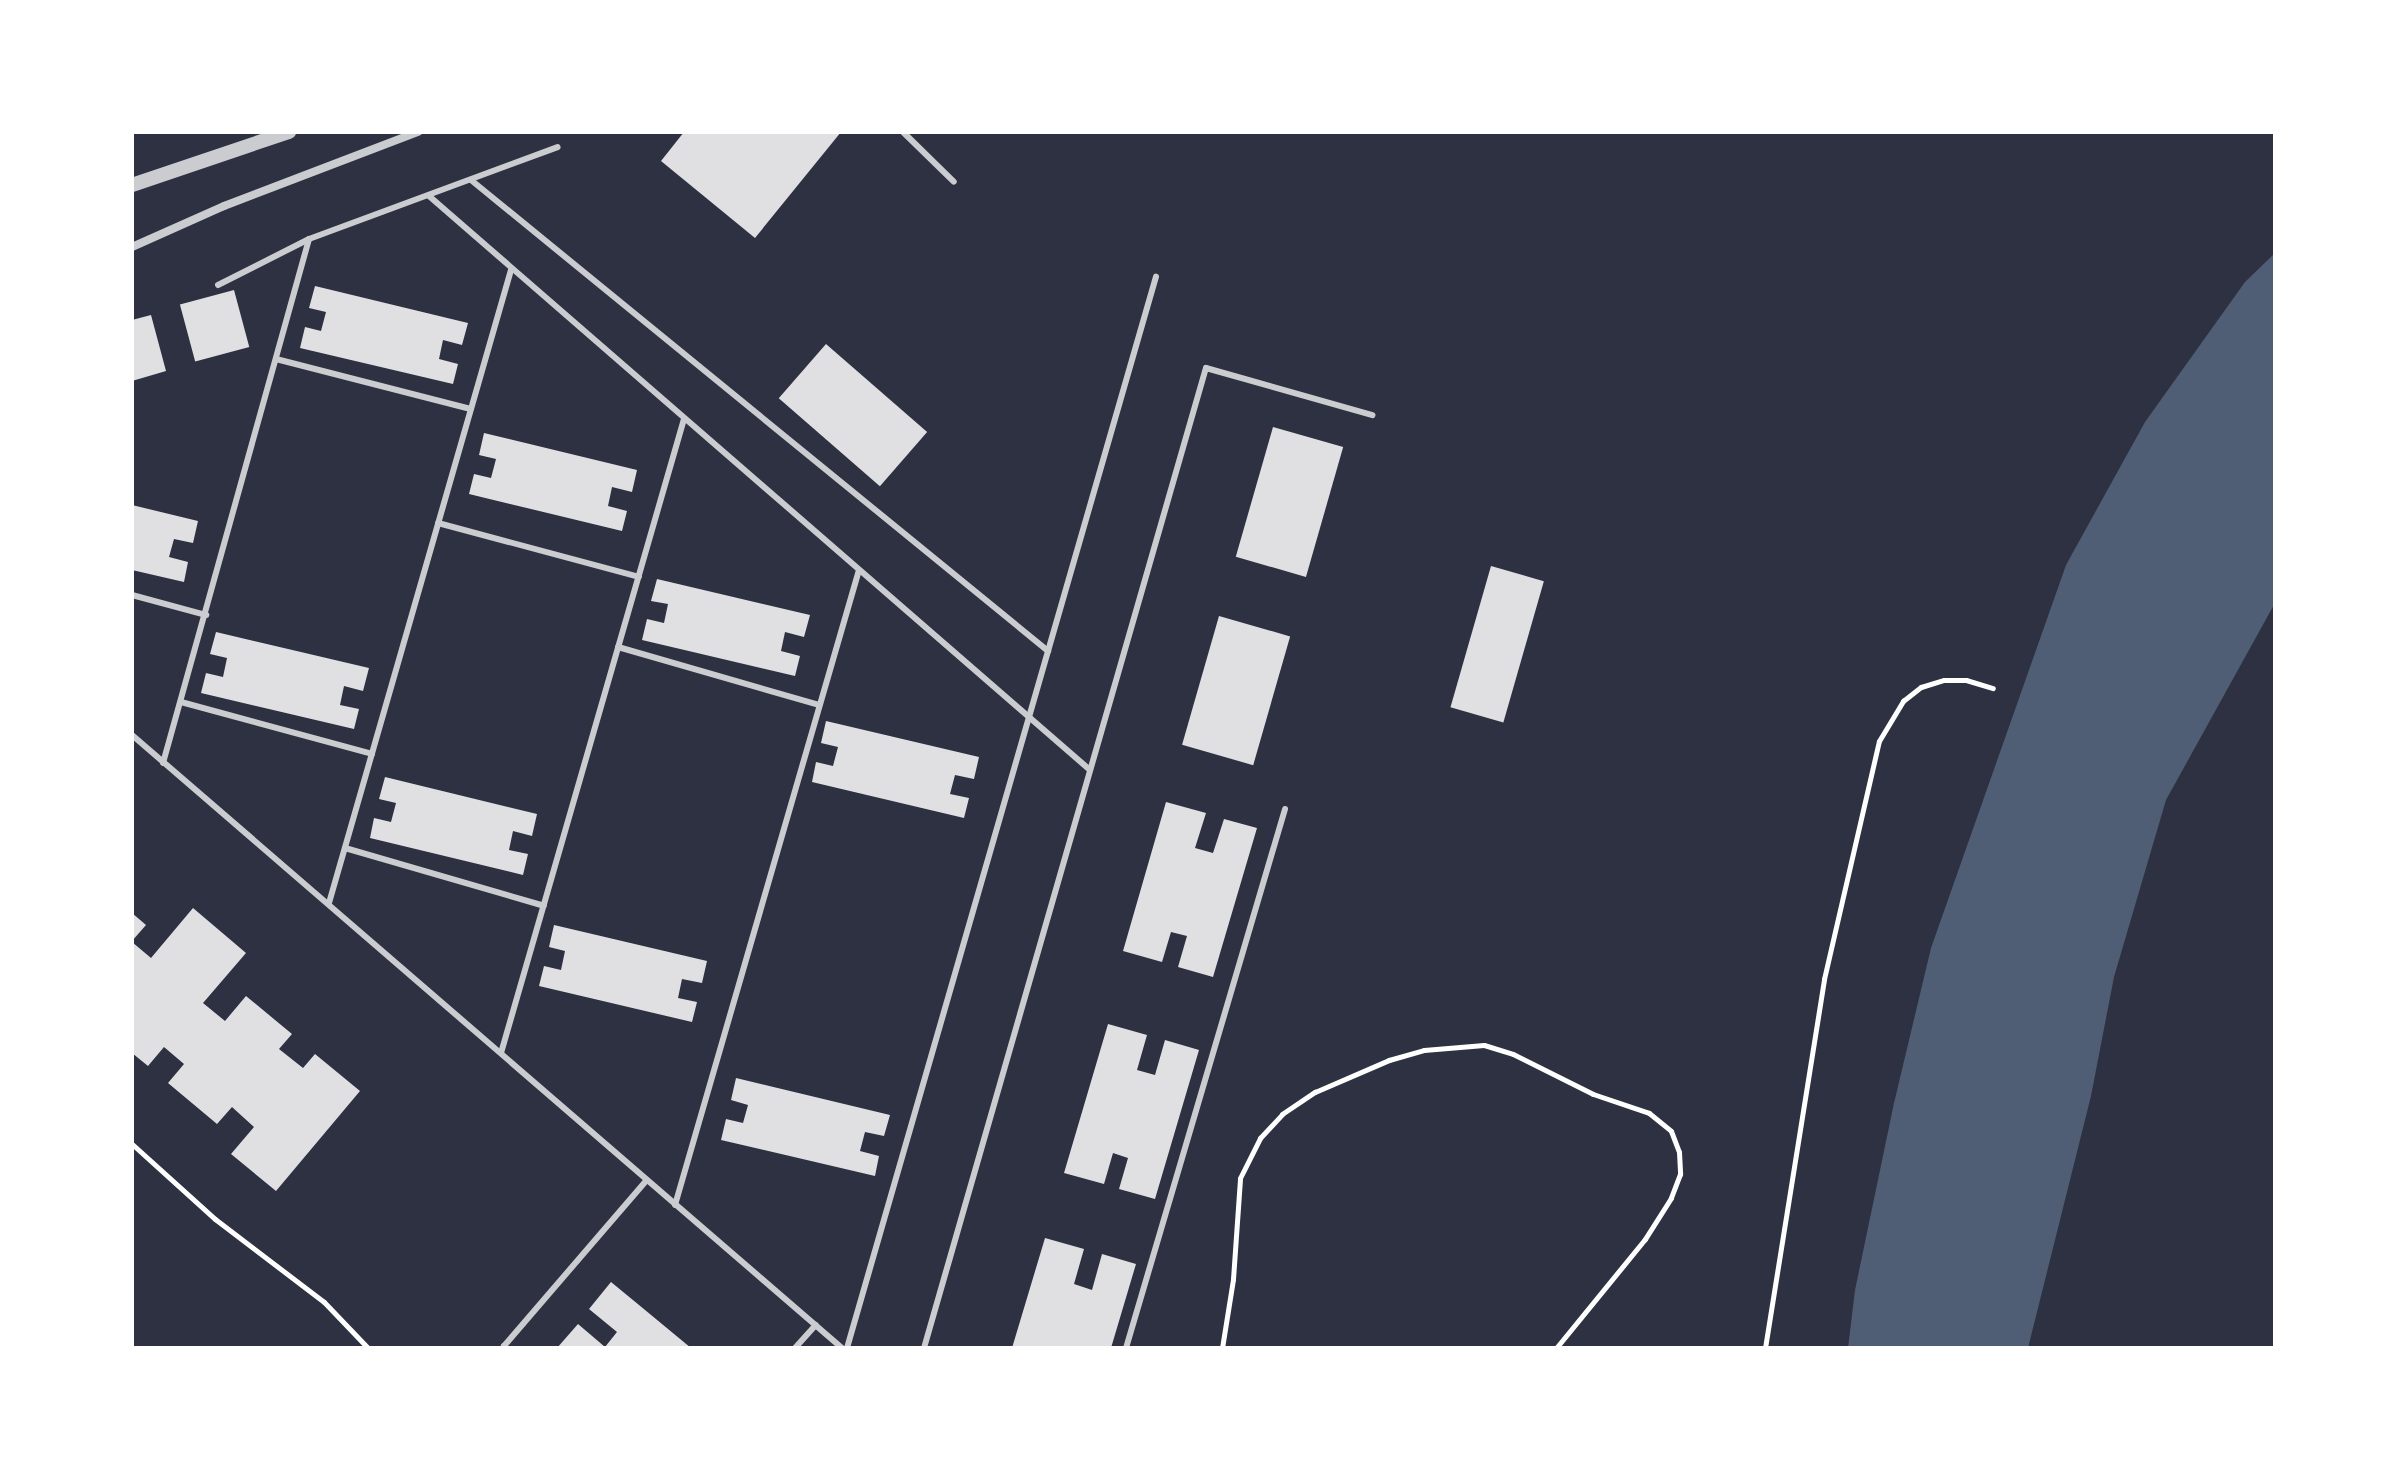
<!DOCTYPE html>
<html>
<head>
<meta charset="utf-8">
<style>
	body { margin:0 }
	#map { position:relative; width:2407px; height:1480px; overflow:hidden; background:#2d3142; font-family:"Archivo Narrow",sans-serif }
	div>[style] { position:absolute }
	.water>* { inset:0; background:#4f5d75 }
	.building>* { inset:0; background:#e0e0e3; transform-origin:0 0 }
	.path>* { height:5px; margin:-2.5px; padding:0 2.5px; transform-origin:2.5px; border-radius:2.5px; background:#fff }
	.service>* { height:6px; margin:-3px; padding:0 3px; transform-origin:3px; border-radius:3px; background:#caccd0 }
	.minor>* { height:8px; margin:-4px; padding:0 4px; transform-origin:4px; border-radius:4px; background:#caccd0 }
	.tertiary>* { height:14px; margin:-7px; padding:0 7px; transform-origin:7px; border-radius:7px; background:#caccd0 }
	span { translate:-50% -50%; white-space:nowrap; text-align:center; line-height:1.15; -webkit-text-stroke:6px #fff; paint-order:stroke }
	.frame { position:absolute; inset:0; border:134px solid #fff; pointer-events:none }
</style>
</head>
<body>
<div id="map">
	<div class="water">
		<i style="clip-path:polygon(2275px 253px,2275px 603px,2166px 800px,2114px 977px,2091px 1096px,2028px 1348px,1848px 1348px,1855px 1290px,1894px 1103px,1931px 948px,2066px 565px,2145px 422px,2245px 282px)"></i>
	</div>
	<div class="building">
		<i style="clip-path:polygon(684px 132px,841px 132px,755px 238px,661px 161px)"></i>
		<i style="clip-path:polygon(315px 286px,468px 323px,462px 345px,443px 340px,439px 359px,458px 364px,453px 384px,300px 348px,305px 327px,321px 331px,326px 312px,309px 308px)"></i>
		<i style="left:234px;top:290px;width:59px;height:56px;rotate:75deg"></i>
		<i style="clip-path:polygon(151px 315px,166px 371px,132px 381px,132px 320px)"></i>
		<i style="left:826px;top:344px;width:134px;height:72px;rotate:41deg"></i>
		<i style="left:1273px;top:427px;width:73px;height:135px;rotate:16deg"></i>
		<i style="clip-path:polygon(484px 433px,637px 470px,632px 492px,612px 487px,608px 506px,627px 511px,622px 531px,469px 494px,474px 474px,491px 478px,496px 459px,479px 455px)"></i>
		<i style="clip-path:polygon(132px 505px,198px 521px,193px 543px,174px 539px,169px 557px,188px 562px,184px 582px,132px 570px)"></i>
		<i style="left:1491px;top:566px;width:55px;height:147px;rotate:16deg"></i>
		<i style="clip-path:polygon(657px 579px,810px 615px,804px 637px,785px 632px,781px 651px,800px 656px,795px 676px,642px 640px,647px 619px,664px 623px,668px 604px,651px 601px)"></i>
		<i style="left:1219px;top:616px;width:74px;height:134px;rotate:16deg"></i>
		<i style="clip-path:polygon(216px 632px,369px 668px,363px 691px,344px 686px,340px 705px,359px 709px,354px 729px,201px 693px,206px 673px,223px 677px,227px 658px,210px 654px)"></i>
		<i style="clip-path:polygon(826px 721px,979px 757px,974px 779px,955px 775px,950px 794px,969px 798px,964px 818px,812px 782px,816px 762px,833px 766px,838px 747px,821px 743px)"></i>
		<i style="clip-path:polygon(385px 777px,537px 814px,532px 836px,513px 831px,509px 850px,528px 854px,523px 875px,370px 838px,374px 818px,391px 822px,396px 803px,379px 799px)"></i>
		<i style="clip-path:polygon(1166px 802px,1206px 813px,1195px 848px,1213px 853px,1224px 819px,1257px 828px,1213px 977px,1178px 967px,1187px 936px,1171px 932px,1162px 962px,1123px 951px)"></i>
		<i style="clip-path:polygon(193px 908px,246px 953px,203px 1003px,225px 1021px,246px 996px,292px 1034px,279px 1049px,303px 1068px,315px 1054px,360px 1091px,276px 1191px,231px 1154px,254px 1127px,232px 1107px,217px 1124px,168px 1083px,184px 1064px,164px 1047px,148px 1066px,132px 1053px,132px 942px,151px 958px)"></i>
		<i style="clip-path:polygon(132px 913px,146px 925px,132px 941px)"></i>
		<i style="clip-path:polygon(554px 925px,707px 961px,702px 983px,682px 979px,678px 998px,697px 1002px,692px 1022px,539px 986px,544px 966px,561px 970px,565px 951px,549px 947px)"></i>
		<i style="clip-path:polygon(1108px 1024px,1147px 1035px,1137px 1070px,1155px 1075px,1165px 1040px,1199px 1050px,1155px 1199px,1119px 1189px,1128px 1158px,1113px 1153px,1104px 1184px,1064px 1173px)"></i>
		<i style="clip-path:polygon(736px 1078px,890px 1115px,884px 1136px,865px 1132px,860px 1151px,879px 1156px,875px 1176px,721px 1140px,726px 1119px,743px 1123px,748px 1105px,731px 1100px)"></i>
		<i style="clip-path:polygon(1045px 1238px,1084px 1249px,1074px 1284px,1092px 1290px,1102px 1254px,1136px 1264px,1111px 1348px,1012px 1348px)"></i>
		<i style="clip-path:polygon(611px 1282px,639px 1305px,691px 1348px,557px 1348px,578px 1324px,605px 1347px,617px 1332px,589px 1309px)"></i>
	</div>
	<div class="path">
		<i style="left:132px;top:1144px;width:112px;rotate:42.1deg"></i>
		<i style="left:215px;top:1219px;width:137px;rotate:37.3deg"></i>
		<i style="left:324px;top:1302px;width:64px;rotate:46.3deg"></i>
		<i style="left:1222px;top:1348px;width:70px;rotate:-80.9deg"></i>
		<i style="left:1233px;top:1279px;width:101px;rotate:-86deg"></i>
		<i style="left:1240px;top:1178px;width:45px;rotate:-63.4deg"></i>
		<i style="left:1260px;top:1138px;width:33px;rotate:-47deg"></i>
		<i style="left:1282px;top:1114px;width:40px;rotate:-34deg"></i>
		<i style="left:1315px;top:1092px;width:81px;rotate:-23.4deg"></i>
		<i style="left:1389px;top:1060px;width:36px;rotate:-16deg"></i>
		<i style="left:1424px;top:1050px;width:60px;rotate:-4.8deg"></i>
		<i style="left:1484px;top:1045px;width:30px;rotate:17deg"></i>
		<i style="left:1513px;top:1054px;width:89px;rotate:26.6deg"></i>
		<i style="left:1593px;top:1094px;width:59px;rotate:18.7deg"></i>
		<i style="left:1649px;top:1113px;width:28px;rotate:39deg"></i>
		<i style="left:1671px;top:1131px;width:22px;rotate:69deg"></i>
		<i style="left:1679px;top:1152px;width:22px;rotate:87deg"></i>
		<i style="left:1680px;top:1174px;width:26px;rotate:111deg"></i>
		<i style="left:1671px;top:1198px;width:49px;rotate:122.4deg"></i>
		<i style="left:1645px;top:1239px;width:141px;rotate:129.2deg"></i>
		<i style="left:1765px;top:1348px;width:374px;rotate:-80.9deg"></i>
		<i style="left:1824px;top:979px;width:244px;rotate:-77deg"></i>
		<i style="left:1879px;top:741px;width:47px;rotate:-59deg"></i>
		<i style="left:1903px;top:701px;width:23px;rotate:-38deg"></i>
		<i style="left:1921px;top:687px;width:24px;rotate:-17deg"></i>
		<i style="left:1944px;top:680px;width:22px"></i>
		<i style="left:1966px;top:680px;width:28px;rotate:17deg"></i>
	</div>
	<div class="service">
		<i style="left:903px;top:132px;width:71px;rotate:44.4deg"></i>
		<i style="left:471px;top:180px;width:745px;rotate:39.22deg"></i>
		<i style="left:429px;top:196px;width:875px;rotate:40.97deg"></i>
		<i style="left:218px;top:285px;width:102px;rotate:-26.8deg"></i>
		<i style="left:309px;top:239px;width:265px;rotate:-20.3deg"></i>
		<i style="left:276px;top:359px;width:201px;rotate:14.4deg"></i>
		<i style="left:438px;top:523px;width:208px;rotate:15deg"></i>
		<i style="left:132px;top:595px;width:77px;rotate:15.1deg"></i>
		<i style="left:618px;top:647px;width:209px;rotate:16.1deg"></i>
		<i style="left:181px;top:702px;width:198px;rotate:15.2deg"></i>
		<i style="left:132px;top:735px;width:938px;rotate:40.81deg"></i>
		<i style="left:163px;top:763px;width:544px;rotate:-74.43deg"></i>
		<i style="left:345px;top:848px;width:207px;rotate:16.2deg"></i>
		<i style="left:329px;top:903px;width:659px;rotate:-73.96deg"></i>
		<i style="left:501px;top:1053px;width:660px;rotate:-73.9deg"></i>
		<i style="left:675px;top:1205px;width:661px;rotate:-73.84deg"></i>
		<i style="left:506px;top:1348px;width:3px;rotate:-135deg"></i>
		<i style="left:504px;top:1346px;width:219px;rotate:-49.3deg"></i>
		<i style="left:795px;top:1348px;width:31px;rotate:-48deg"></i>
		<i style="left:847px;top:1348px;width:1115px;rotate:-73.91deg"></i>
		<i style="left:924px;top:1348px;width:1020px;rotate:-73.95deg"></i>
		<i style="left:1206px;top:368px;width:173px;rotate:15.8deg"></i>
		<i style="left:1126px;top:1348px;width:562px;rotate:-73.56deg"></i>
	</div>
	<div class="minor">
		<i style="left:132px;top:247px;width:101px;rotate:-24deg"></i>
		<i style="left:224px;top:206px;width:208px;rotate:-20.9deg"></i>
	</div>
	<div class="tertiary">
		<i style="left:132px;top:185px;width:166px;rotate:-18.7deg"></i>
	</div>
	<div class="frame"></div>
</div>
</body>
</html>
